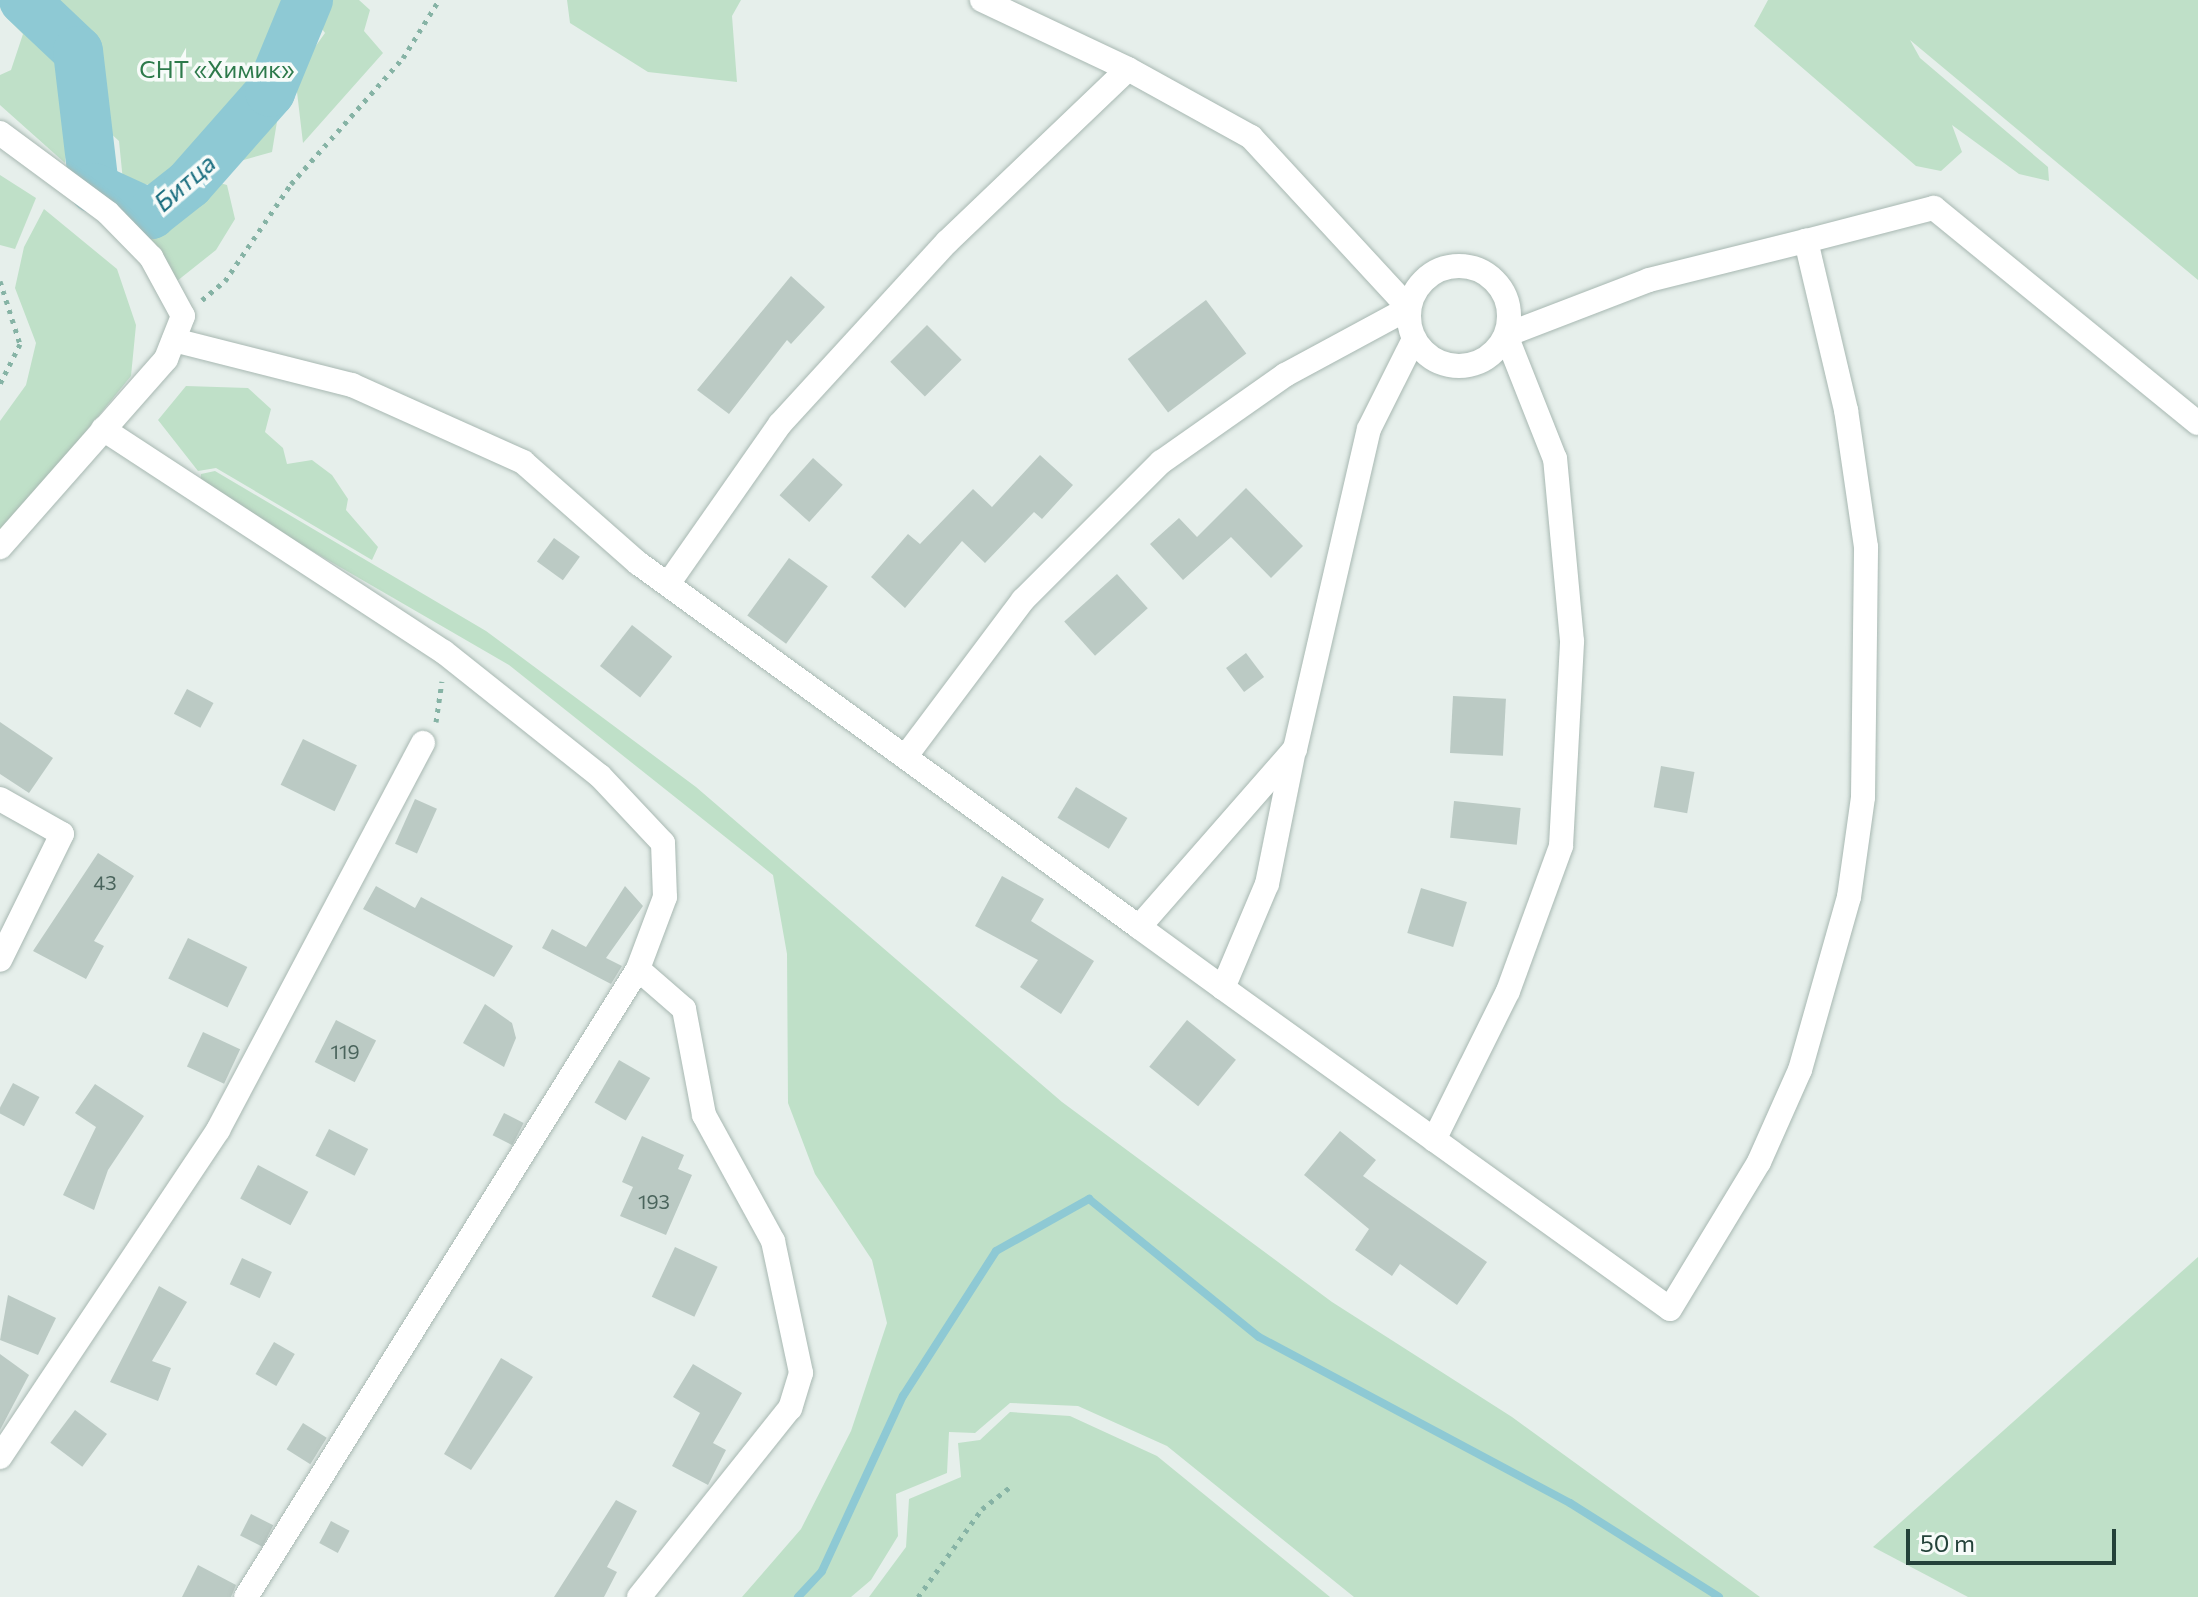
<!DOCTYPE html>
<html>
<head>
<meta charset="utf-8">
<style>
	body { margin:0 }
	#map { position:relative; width:2198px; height:1597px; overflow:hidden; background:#e6efeb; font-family:Commissioner,sans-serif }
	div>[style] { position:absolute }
	.green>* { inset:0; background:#bfe0c8 }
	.stream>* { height:8px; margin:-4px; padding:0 4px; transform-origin:4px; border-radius:4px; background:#8ec9d4 }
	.river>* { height:50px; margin:-25px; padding:0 25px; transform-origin:25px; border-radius:25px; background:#8ec9d4 }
	.building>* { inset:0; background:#bbcac4; transform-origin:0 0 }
	.path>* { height:5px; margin-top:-2.5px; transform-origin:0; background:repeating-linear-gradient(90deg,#86b3a5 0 4px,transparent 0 10px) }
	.roads { filter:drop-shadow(0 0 2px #a8b8b2) drop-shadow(0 0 2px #a8b8b2) }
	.minor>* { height:24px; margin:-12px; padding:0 12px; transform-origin:12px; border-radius:12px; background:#fff }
	.minor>.ring { margin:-12px; padding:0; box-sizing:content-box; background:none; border:24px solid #fff; border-radius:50% }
	span { translate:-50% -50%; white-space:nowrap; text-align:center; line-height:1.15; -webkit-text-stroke:7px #f7fbf9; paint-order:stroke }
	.number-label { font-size:20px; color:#4a645c }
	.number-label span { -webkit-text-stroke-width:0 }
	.park-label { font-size:24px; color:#2d7a4b }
	.water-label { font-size:26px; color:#1c6f80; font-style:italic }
	.scale { position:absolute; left:1906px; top:1529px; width:210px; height:36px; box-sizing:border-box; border:4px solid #24423a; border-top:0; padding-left:10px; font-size:24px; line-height:28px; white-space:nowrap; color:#24423a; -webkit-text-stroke:6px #f7fbf9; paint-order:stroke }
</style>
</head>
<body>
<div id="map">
	<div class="green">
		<i style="clip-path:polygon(10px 0,297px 0,272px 152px,219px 167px,200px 154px,163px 187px,123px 181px,119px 141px,96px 120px,94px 82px,72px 89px,65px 163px,0 105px,0 75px,11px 70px,23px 34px,5px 16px)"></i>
		<i style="clip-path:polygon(322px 0,359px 0,370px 10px,364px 31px,383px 53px,303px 143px,295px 75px,325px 33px,313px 16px)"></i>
		<i style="clip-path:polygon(567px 0,741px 0,732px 16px,737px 82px,648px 72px,570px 23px)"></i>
		<i style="clip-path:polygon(1768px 0,2198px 0,2198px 280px,1910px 40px,1920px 58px,2048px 167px,2049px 181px,2019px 174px,1952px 125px,1962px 152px,1941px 171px,1916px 166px,1754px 26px)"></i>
		<i style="clip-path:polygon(0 175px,36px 198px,15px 249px,0 245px)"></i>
		<i style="clip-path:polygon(209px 180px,227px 185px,235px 219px,216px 250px,177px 281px,139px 223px,136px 200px,187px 197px)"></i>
		<i style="clip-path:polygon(44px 209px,117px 269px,136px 325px,131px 376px,0 537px,0 421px,26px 385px,36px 343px,15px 288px,24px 247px)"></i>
		<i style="clip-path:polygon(186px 386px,248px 388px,271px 409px,265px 432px,283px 448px,287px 464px,312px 460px,332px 475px,348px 499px,346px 510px,378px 547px,372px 560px,216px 468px,198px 471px,158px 420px)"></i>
		<i style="clip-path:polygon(215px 471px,486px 631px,696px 787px,1062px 1102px,1332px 1302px,1512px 1417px,1760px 1597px,1354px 1597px,1167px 1446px,1078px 1406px,1010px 1403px,975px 1433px,949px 1432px,947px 1473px,896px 1494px,898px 1536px,871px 1580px,851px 1597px,742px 1597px,801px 1529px,851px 1431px,887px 1323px,872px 1260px,815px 1174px,788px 1103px,787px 954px,773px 875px,509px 665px,200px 486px,201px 474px)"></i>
		<i style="clip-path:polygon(2198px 1257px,2198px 1597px,1968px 1597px,1873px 1547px)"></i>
		<i style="clip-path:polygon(1010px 1412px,1070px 1416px,1157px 1456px,1330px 1597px,869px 1597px,906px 1547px,909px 1499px,961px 1477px,958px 1443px,980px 1440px)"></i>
	</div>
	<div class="stream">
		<i style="left:798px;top:1597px;width:35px;rotate:-47deg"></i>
		<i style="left:822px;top:1571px;width:193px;rotate:-65.2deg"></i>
		<i style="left:903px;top:1396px;width:172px;rotate:-57.3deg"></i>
		<i style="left:996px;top:1251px;width:107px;rotate:-29.2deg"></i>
		<i style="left:1089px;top:1199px;width:219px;rotate:39.1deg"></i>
		<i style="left:1259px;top:1337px;width:353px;rotate:28.1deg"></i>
		<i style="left:1570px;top:1503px;width:176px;rotate:32.2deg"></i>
	</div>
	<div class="river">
		<i style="left:24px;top:0;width:74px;rotate:43.4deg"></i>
		<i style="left:78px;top:51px;width:138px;rotate:83.3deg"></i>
		<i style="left:94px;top:188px;width:63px;rotate:24.5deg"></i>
		<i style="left:151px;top:214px;width:48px;rotate:-38.3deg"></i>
		<i style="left:189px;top:184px;width:123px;rotate:-48.6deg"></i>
		<i style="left:270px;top:92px;width:100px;rotate:-67.6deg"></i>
	</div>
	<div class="building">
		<i style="clip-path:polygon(791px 276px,825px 307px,791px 344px,787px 340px,729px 414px,697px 390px)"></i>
		<i style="left:1206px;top:300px;width:67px;height:98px;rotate:53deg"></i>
		<i style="left:927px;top:325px;width:49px;height:52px;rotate:45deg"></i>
		<i style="clip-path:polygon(1040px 455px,1073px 485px,1042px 519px,1034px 512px,985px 563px,962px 541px,905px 608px,871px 577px,908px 534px,920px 544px,973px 489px,992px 507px)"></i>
		<i style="left:813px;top:458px;width:40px;height:50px;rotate:42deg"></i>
		<i style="clip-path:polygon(1246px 488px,1303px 546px,1271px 578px,1231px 537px,1183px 580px,1150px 544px,1179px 518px,1197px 537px)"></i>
		<i style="left:554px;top:538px;width:32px;height:29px;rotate:36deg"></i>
		<i style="left:789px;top:558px;width:48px;height:71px;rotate:36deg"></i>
		<i style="left:1117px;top:574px;width:46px;height:71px;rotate:48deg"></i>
		<i style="left:632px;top:625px;width:51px;height:52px;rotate:38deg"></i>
		<i style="left:1246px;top:653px;width:30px;height:25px;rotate:53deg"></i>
		<i style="left:187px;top:689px;width:30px;height:28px;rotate:28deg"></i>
		<i style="left:1453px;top:696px;width:53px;height:57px;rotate:3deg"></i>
		<i style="clip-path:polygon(0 722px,53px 758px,29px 793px,0 774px)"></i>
		<i style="left:303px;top:739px;width:60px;height:51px;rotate:26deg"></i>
		<i style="left:1661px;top:766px;width:34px;height:42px;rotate:10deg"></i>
		<i style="left:1076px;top:787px;width:60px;height:36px;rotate:31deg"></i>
		<i style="left:415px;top:799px;width:24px;height:49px;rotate:24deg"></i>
		<i style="left:1454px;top:801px;width:67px;height:37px;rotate:6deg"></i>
		<i style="clip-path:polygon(98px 853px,134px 876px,94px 941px,104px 946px,86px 979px,33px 951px)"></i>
		<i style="clip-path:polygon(1002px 876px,1044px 899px,1031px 921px,1094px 961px,1061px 1014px,1020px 987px,1038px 960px,975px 926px)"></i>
		<i style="clip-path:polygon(376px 886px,415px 908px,421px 897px,513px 946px,494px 977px,363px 909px)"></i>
		<i style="clip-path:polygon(625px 886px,643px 906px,606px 958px,622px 966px,611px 984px,542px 948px,552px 929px,586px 947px)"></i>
		<i style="left:1421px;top:888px;width:48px;height:47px;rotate:17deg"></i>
		<i style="left:188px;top:938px;width:66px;height:45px;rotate:26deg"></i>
		<i style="clip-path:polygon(485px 1004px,512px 1023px,516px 1038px,504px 1067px,463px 1043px)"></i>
		<i style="left:336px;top:1020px;width:45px;height:47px;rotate:27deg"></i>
		<i style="left:1187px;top:1020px;width:63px;height:60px;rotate:39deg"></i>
		<i style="left:203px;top:1032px;width:41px;height:38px;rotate:25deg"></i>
		<i style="left:619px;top:1060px;width:36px;height:49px;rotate:30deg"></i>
		<i style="left:13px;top:1083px;width:30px;height:33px;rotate:28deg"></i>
		<i style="clip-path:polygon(95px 1084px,144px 1116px,108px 1170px,94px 1210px,63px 1195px,96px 1127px,75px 1113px)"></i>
		<i style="left:504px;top:1113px;width:22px;height:25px;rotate:27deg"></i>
		<i style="left:329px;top:1129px;width:44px;height:30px;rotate:27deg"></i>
		<i style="clip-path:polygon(1340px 1131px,1376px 1160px,1363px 1176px,1487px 1262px,1457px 1305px,1400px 1264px,1392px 1276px,1355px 1250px,1369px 1229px,1304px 1175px)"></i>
		<i style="clip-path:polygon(642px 1136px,684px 1155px,678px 1169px,692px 1175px,666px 1235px,620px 1216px,633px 1187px,622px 1182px)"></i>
		<i style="left:258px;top:1165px;width:57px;height:38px;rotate:28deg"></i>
		<i style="left:675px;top:1247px;width:47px;height:55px;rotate:25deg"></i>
		<i style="left:242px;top:1258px;width:33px;height:29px;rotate:25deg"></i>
		<i style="clip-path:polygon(159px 1286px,187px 1302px,152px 1361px,171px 1368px,158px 1401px,110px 1382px)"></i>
		<i style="clip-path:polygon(8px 1295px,56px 1318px,38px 1355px,0 1340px)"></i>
		<i style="left:274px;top:1342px;width:24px;height:37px;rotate:30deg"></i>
		<i style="clip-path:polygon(0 1354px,29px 1375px,0 1430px)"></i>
		<i style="clip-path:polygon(501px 1358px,533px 1377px,471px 1470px,444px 1454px)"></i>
		<i style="clip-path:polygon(693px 1364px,742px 1393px,713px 1443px,726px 1450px,708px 1485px,672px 1466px,700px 1413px,673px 1397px)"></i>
		<i style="left:75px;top:1410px;width:40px;height:41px;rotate:37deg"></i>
		<i style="left:303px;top:1423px;width:28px;height:31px;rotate:32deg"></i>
		<i style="clip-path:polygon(616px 1500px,637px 1511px,607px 1567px,617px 1572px,604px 1597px,554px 1597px)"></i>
		<i style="left:251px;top:1514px;width:25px;height:24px;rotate:27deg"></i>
		<i style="left:331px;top:1521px;width:21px;height:25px;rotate:28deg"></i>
		<i style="clip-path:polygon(198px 1565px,236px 1585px,231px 1597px,182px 1597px)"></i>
	</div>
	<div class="path">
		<i style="left:0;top:281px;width:66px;rotate:72.4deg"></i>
		<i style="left:20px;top:344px;width:45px;rotate:116.6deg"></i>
		<i style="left:202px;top:300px;width:30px;rotate:-40deg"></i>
		<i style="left:225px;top:281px;width:117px;rotate:-55.8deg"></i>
		<i style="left:291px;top:184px;width:169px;rotate:-48.4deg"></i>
		<i style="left:403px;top:58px;width:68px;rotate:-58.2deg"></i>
		<i style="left:436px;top:722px;width:41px;rotate:-81.7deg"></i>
		<i style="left:918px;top:1597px;width:109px;rotate:-54deg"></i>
		<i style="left:982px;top:1509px;width:36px;rotate:-38deg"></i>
	</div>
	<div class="roads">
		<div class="minor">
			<i style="left:982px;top:0;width:161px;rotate:25.3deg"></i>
			<i style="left:0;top:133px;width:134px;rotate:36.5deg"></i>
			<i style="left:108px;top:213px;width:62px;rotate:45.7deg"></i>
			<i style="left:151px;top:257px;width:67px;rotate:61.5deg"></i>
			<i style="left:183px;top:316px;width:46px;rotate:111.6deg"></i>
			<i style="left:166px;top:359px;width:251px;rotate:131.4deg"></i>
			<i class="ring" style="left:1409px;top:266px;width:76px;height:76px"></i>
			<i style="left:174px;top:340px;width:184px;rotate:14.2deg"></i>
			<i style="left:352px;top:385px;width:188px;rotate:24.2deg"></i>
			<i style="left:523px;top:462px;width:153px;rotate:41.3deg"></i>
			<i style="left:638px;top:563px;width:619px;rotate:36deg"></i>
			<i style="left:1139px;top:927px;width:237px;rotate:-48.8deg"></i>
			<i style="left:1295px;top:749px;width:328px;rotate:-77deg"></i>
			<i style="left:1369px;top:429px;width:101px;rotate:-63.4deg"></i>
			<i style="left:103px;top:429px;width:407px;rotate:33.2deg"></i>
			<i style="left:444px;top:652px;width:199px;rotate:38.5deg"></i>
			<i style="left:600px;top:776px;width:92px;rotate:46.8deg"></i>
			<i style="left:663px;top:843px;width:54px;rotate:87.9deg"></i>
			<i style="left:665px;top:897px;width:77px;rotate:110.6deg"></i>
			<i style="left:638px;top:969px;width:740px;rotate:121.97deg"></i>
			<i style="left:668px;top:584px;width:195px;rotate:-55deg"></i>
			<i style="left:780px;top:424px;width:247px;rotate:-47.5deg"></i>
			<i style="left:947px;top:242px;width:250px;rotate:-43.7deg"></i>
			<i style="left:1128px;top:69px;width:141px;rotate:28.9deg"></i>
			<i style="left:1251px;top:137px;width:233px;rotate:47.3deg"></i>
			<i style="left:1409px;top:308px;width:141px;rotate:151.6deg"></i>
			<i style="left:1285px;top:375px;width:151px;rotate:144.9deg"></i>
			<i style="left:1161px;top:462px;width:195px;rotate:135deg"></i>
			<i style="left:1023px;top:600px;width:196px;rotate:126.9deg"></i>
			<i style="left:0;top:799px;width:71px;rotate:29.4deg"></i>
			<i style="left:62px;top:834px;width:140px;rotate:116.2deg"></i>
			<i style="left:1139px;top:927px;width:104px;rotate:36deg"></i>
			<i style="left:1223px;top:988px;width:113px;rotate:-67.1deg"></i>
			<i style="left:1267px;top:884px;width:137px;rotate:-78.6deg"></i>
			<i style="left:638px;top:969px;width:61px;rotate:41deg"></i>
			<i style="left:684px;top:1009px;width:108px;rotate:79.3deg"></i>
			<i style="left:704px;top:1115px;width:144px;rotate:61.3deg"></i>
			<i style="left:773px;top:1241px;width:135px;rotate:78deg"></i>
			<i style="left:801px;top:1373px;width:37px;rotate:107deg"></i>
			<i style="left:790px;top:1408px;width:242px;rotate:128.6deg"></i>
			<i style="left:1223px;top:988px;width:550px;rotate:35.68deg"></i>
			<i style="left:1670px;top:1309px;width:172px;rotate:-58.8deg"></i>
			<i style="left:1759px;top:1162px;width:101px;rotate:-66deg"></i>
			<i style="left:1800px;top:1070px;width:180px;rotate:-74.2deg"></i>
			<i style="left:1849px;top:897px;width:101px;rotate:-82deg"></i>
			<i style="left:1863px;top:797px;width:250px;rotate:-89.3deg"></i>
			<i style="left:1866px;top:547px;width:138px;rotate:-98.3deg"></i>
			<i style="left:1846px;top:410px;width:174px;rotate:-103.3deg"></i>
			<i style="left:1806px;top:241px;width:132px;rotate:-14.5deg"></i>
			<i style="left:1934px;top:208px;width:340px;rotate:39.2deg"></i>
			<i style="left:1434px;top:1140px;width:166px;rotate:-63.6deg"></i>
			<i style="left:1508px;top:991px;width:154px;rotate:-69.9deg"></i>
			<i style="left:1561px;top:846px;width:205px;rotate:-86.9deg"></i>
			<i style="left:1572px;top:641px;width:183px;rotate:-95.3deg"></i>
			<i style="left:1555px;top:459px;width:133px;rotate:-111.6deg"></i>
			<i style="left:1506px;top:335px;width:153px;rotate:-21deg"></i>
			<i style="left:1649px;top:280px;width:162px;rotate:-14deg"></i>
			<i style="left:0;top:1457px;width:393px;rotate:-56.3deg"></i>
			<i style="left:218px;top:1130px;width:438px;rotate:-62.1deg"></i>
		</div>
	</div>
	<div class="number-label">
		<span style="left:105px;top:882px">43</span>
		<span style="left:345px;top:1051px">119</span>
		<span style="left:654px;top:1201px">193</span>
	</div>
	<div class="park-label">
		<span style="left:217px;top:69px">СНТ «Химик»</span>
	</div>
	<div class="water-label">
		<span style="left:184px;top:182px;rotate:-41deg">Битца</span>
	</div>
	<div class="scale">50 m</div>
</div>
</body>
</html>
